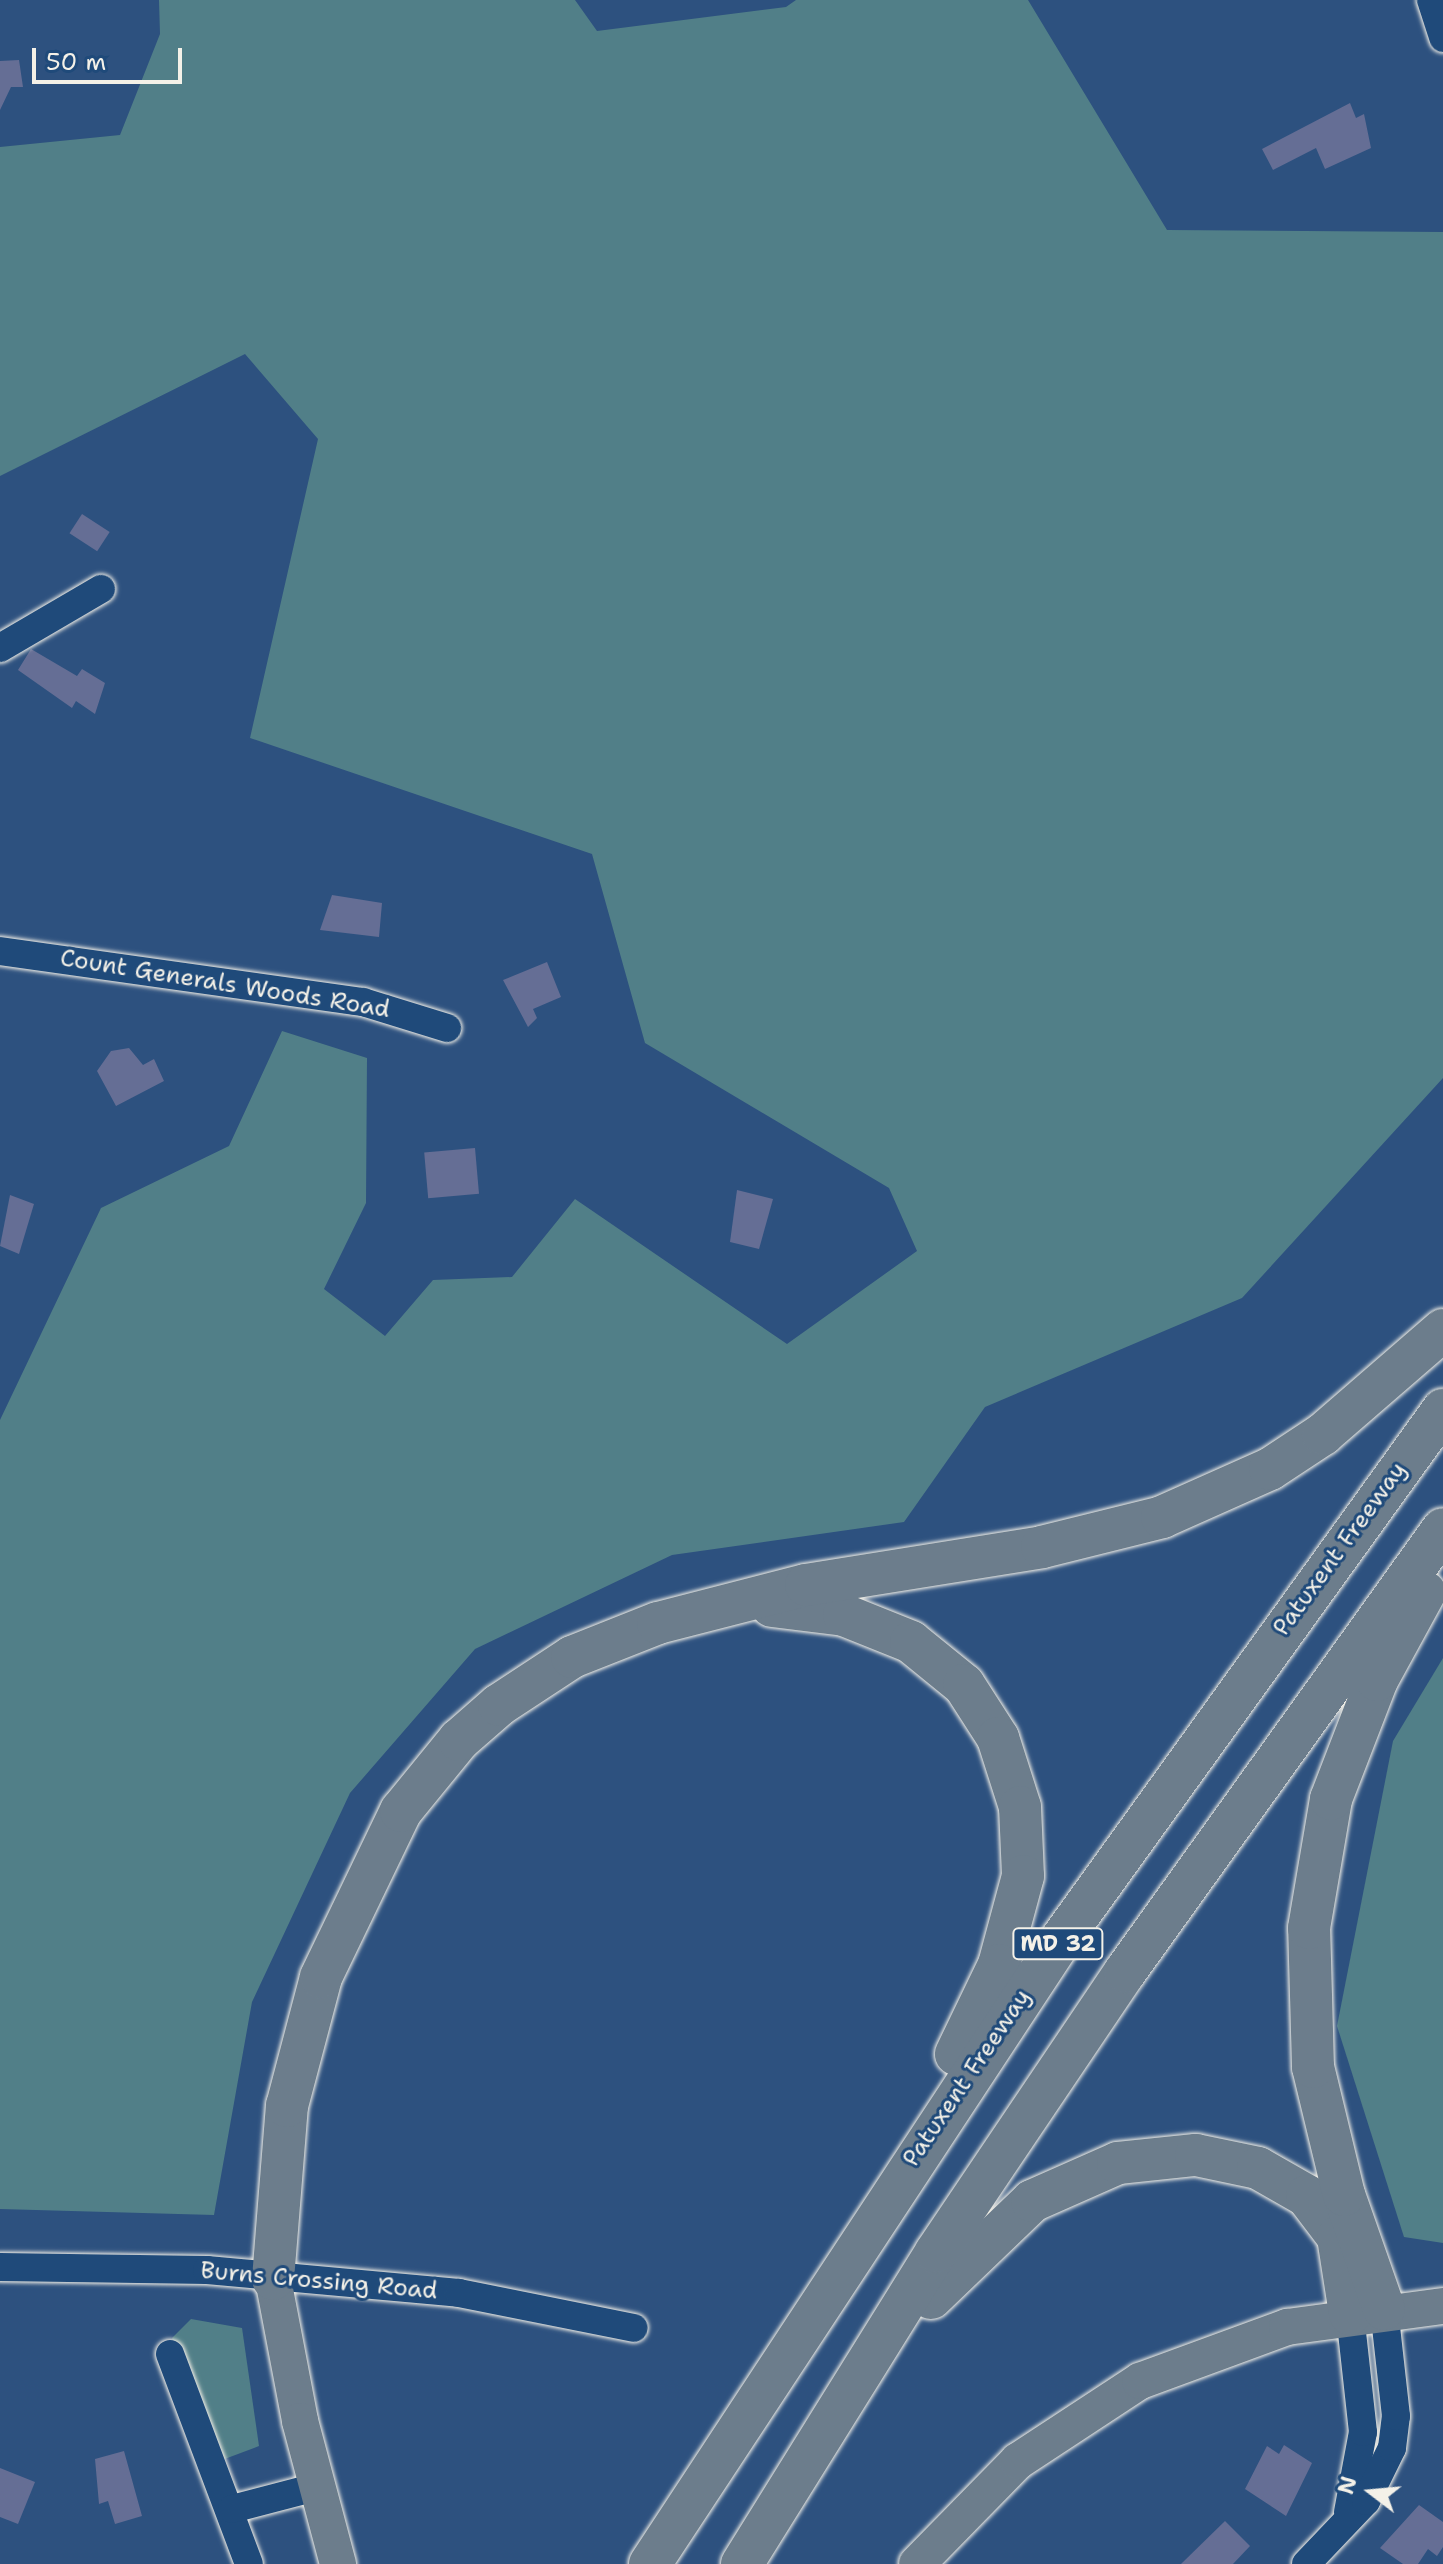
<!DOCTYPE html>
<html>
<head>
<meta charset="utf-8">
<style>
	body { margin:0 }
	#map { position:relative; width:1443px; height:2564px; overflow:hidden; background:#2d517f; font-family:"Shantell Sans",sans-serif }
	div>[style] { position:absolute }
	.green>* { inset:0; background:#517f88 }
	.building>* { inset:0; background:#656e95; transform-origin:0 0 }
	.roads { filter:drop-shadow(0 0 2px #f4f1e8) drop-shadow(0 0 2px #f4f1e8) }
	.minor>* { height:28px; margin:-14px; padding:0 14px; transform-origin:14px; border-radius:14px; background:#1f4a7a }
	.major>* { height:36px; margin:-18px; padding:0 18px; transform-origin:18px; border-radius:18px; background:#6c7d8c }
	.highway>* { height:42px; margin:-21px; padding:0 21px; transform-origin:21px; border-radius:21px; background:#6c7d8c }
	span { translate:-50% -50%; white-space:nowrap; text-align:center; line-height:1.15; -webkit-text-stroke:6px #1f4a7a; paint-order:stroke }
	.shield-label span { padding:2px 6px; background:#1f4a7a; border:2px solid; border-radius:6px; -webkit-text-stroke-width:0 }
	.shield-label { font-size:22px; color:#f4f1e8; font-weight:700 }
	.street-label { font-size:24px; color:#f4f1e8 }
	.north { position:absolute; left:1331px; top:2452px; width:80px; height:80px; -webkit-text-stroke:6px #1f4a7a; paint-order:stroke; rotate:286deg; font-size:22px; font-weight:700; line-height:32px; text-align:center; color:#f4f1e8 }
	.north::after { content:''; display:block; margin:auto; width:28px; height:36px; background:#f4f1e8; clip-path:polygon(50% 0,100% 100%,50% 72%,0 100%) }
	.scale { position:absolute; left:32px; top:48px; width:150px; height:36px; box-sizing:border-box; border:4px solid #f4f1e8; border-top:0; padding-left:10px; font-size:24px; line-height:28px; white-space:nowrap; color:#f4f1e8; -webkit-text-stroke:6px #1f4a7a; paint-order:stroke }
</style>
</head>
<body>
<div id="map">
	<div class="green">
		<i style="clip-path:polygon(159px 0,575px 0,597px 31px,786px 7px,796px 0,1028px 0,1167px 230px,1443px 232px,1443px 1078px,1242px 1298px,985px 1407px,904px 1522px,672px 1555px,475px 1649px,350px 1793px,252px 2002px,214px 2215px,0 2209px,0 1420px,101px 1208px,229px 1146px,282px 1031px,367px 1058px,366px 1203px,324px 1289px,385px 1336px,433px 1280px,512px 1277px,575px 1199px,787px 1344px,917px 1251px,889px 1188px,645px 1043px,592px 854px,250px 738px,318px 439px,245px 354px,0 476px,0 147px,120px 135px,160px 34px)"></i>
		<i style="clip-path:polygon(1443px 1658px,1443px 2243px,1404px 2237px,1337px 2026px,1393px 1741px)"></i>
		<i style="clip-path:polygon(191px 2319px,242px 2328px,259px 2446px,222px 2460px,172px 2338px)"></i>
	</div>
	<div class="building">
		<i style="clip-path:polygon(19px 60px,23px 87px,11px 87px,0 110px,0 61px)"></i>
		<i style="clip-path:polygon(1350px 103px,1356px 118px,1364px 114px,1371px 148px,1325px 169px,1316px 148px,1273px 170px,1262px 149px)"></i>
		<i style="left:82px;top:514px;width:33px;height:23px;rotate:33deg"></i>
		<i style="clip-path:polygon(31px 649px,77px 676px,82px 669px,105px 683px,95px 714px,76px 701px,72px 708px,18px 670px)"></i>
		<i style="clip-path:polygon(332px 895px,382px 903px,379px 937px,320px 930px)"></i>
		<i style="clip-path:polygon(547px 962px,561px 997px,533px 1009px,537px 1018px,528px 1027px,503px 980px)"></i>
		<i style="clip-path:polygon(129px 1048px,143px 1065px,154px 1059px,164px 1081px,116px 1106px,97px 1071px,111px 1051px)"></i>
		<i style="left:475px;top:1148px;width:46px;height:51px;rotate:85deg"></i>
		<i style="clip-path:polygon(737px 1190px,773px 1199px,759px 1249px,730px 1242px)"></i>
		<i style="clip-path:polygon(10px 1195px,34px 1204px,19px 1254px,0 1246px)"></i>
		<i style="clip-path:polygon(1284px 2445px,1312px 2463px,1286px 2516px,1245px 2489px,1267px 2446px,1279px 2454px)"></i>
		<i style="clip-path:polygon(124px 2451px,142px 2516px,115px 2524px,108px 2501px,99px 2504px,95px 2459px)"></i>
		<i style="clip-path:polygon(0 2468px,35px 2482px,18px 2524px,0 2517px)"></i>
		<i style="clip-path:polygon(1419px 2505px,1443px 2522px,1443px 2547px,1437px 2556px,1428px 2549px,1418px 2564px,1403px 2564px,1380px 2548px)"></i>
		<i style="clip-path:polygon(1225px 2521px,1250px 2546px,1233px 2564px,1181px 2564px)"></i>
	</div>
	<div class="roads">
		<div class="minor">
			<i style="left:1431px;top:0;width:40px;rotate:72deg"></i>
			<i style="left:0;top:648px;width:117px;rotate:-30.3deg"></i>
			<i style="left:0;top:951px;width:367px;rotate:8deg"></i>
			<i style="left:363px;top:1002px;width:88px;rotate:17.2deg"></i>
			<i style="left:0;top:2267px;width:207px;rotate:0.8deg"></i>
			<i style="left:207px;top:2270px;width:253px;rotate:5.2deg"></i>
			<i style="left:459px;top:2293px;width:178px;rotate:11.3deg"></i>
			<i style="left:170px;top:2354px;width:224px;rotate:69.4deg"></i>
			<i style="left:232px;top:2509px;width:87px;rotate:-14.7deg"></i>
			<i style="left:1348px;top:2512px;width:81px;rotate:-79.4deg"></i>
			<i style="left:1363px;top:2432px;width:119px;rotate:-96.3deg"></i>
			<i style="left:1306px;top:2564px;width:87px;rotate:-46.4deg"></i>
			<i style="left:1366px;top:2501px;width:59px;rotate:-63.9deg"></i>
			<i style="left:1392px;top:2448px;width:32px;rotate:-83deg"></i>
			<i style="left:1396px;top:2416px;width:108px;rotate:-96.4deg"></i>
		</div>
		<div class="major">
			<i style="left:273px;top:2279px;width:145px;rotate:79.2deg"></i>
			<i style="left:300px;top:2421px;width:148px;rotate:75.1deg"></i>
			<i style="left:917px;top:2564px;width:144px;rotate:-45.6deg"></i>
			<i style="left:1018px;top:2461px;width:146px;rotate:-33.3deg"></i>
			<i style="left:1140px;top:2381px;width:157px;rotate:-20.2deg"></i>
			<i style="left:1287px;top:2327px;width:157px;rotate:-7.7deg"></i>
		</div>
		<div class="highway">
			<i style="left:772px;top:1606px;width:73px;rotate:7.1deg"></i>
			<i style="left:844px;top:1615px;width:72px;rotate:21.9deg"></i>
			<i style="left:911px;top:1642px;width:68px;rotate:39.1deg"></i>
			<i style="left:964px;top:1685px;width:63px;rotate:57.3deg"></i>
			<i style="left:998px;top:1738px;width:72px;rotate:72.3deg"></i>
			<i style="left:1020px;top:1807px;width:69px;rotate:87.5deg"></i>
			<i style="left:1023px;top:1876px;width:92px;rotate:105.1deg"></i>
			<i style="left:999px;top:1965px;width:99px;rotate:115.8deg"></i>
			<i style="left:273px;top:2279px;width:174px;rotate:-85.4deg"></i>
			<i style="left:287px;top:2106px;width:133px;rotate:-75.2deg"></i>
			<i style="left:321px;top:1977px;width:184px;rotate:-64.3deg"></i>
			<i style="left:401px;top:1811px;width:92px;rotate:-50.8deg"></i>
			<i style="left:459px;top:1740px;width:53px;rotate:-41.2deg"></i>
			<i style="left:499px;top:1705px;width:87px;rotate:-33.3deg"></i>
			<i style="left:572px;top:1657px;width:92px;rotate:-21.6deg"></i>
			<i style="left:658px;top:1623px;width:153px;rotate:-14.4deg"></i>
			<i style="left:806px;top:1585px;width:239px;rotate:-9.1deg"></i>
			<i style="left:1042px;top:1547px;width:124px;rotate:-14deg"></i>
			<i style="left:1162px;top:1517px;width:118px;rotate:-24deg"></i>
			<i style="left:1270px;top:1469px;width:64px;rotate:-33.4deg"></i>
			<i style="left:1323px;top:1434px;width:159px;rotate:-40.9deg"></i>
			<i style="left:931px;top:2298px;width:140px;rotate:-43.8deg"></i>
			<i style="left:1032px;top:2201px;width:94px;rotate:-23.8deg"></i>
			<i style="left:1118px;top:2163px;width:78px;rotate:-5.9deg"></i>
			<i style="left:1196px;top:2155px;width:63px;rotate:11.8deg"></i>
			<i style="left:1258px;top:2168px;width:56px;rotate:29.7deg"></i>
			<i style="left:1307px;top:2196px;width:51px;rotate:52.9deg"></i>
			<i style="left:1338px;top:2237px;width:78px;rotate:81.1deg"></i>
			<i style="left:1384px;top:2309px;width:121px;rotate:-109.3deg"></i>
			<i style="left:1344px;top:2195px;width:132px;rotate:-103.6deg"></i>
			<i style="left:1313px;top:2067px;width:139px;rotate:-91.6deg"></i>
			<i style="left:1309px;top:1928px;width:131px;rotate:-80.3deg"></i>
			<i style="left:1331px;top:1799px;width:128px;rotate:-68.9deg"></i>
			<i style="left:1377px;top:1680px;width:100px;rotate:-61.4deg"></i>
			<i style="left:650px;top:2564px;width:751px;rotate:-56.63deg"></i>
			<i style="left:1063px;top:1937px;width:650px;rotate:-54.21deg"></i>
			<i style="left:742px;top:2564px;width:367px;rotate:-58.1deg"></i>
			<i style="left:936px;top:2252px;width:338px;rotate:-56deg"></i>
			<i style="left:1125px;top:1972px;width:545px;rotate:-54.33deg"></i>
		</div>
	</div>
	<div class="shield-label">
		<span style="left:1058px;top:1944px">MD 32</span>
	</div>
	<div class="street-label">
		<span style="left:225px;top:984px;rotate:9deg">Count Generals Woods Road</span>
		<span style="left:1340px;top:1549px;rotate:-54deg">Patuxent Freeway</span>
		<span style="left:967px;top:2078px;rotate:-56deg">Patuxent Freeway</span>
		<span style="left:319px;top:2281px;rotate:5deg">Burns Crossing Road</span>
	</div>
	<div class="north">N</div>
	<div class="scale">50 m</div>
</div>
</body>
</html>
